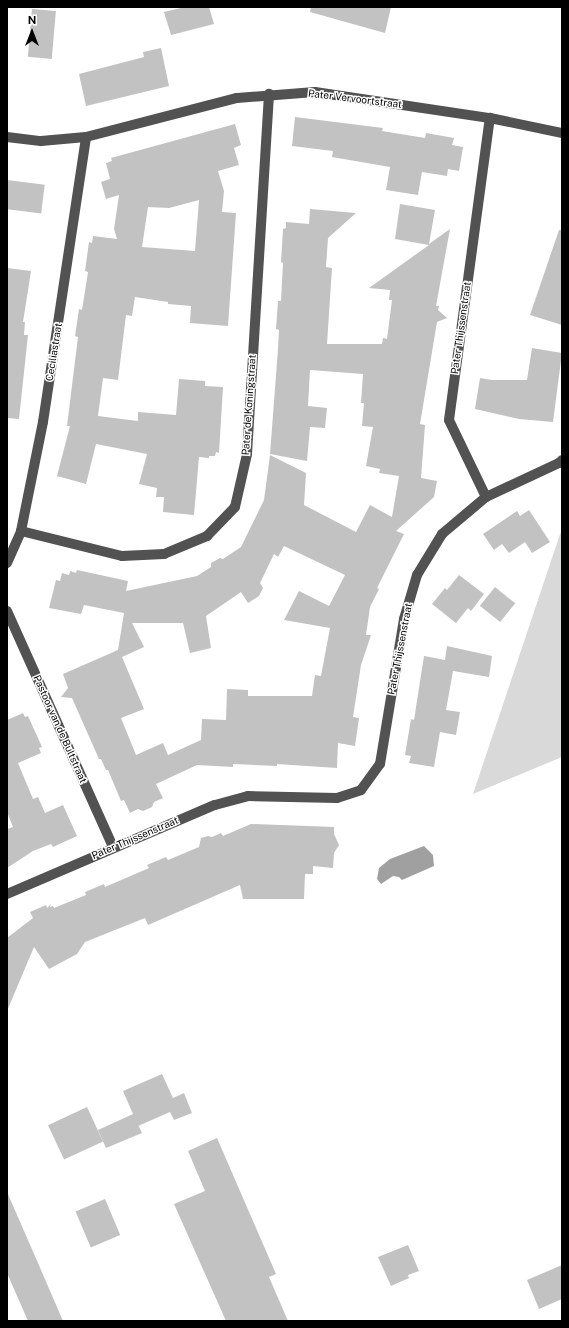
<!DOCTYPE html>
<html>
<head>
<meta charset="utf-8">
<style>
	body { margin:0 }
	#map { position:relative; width:569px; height:1328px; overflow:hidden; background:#fff; font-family:"Public Sans",sans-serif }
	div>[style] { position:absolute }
	.green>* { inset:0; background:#d9d9d9 }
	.water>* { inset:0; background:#a0a0a0 }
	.building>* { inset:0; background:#c2c2c2; transform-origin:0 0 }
	.minor>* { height:10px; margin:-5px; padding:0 5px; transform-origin:5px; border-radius:5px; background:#525252 }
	span { translate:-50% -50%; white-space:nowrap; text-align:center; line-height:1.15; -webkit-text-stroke:3px #fff; paint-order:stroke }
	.street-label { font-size:10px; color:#000 }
	.frame { position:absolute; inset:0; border:8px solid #000; pointer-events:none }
	.north { position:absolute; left:12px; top:12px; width:40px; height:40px; -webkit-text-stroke:3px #fff; paint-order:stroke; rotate:0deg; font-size:11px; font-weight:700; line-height:16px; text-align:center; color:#000 }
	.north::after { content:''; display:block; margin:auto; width:14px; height:18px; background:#000; clip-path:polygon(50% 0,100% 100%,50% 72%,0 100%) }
</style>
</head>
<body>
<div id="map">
	<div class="green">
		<i style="clip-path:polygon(562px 529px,562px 757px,473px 794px,558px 540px)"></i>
	</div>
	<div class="water">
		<i style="clip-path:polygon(424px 846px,433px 855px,434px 866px,402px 880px,399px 877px,393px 876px,381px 884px,377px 879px,379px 868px,390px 859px)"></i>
	</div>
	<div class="building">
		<i style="clip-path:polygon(185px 7px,209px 7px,214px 24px,171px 35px,164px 12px)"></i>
		<i style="clip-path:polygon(311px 7px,391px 7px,385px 33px,310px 12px)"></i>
		<i style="left:32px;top:9px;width:24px;height:48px;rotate:5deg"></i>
		<i style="clip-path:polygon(161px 48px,169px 86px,86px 106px,79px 74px,144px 57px,143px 52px)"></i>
		<i style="clip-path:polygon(295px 117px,383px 128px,382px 131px,425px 138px,426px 133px,454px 138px,452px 145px,463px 147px,459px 171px,448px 169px,447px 176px,422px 172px,418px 195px,386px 190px,390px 167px,332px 157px,333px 151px,292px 146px)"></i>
		<i style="clip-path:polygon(evenodd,235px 124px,241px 145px,234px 148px,239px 165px,218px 171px,224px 191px,222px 212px,236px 213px,228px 326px,190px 323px,191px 306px,168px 304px,168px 302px,135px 297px,132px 316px,126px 315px,118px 380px,103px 378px,98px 416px,138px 421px,138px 412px,176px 415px,179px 379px,205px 381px,205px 386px,223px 387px,219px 453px,216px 452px,215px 456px,209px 456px,209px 458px,199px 457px,194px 515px,163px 512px,164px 497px,156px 497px,157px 488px,139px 484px,147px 454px,96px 444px,86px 484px,57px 476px,70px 426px,67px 426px,78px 337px,75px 336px,79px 309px,82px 310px,88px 272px,85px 271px,89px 242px,92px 243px,93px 236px,117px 239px,114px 229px,119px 195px,106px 199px,101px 182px,110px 179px,106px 163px,112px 161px,111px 158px,235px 124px,199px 200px,195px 251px,142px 247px,148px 207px,169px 208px,199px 200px)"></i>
		<i style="left:7px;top:180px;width:38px;height:29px;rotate:7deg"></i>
		<i style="clip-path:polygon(evenodd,400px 204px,435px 210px,429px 244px,450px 229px,436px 306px,439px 306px,438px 310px,447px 318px,437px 322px,420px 424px,425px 425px,421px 478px,437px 481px,434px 497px,396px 531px,404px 534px,377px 588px,379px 589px,370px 607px,366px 635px,371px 635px,361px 665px,353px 717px,359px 718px,355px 746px,338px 743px,337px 768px,277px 764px,277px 766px,233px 764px,233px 767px,197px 765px,156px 784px,163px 798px,154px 802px,152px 807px,143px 811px,138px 809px,130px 813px,124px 800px,121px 801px,108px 770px,106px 770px,101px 759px,99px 759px,72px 698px,61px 697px,68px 688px,63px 674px,118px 650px,124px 613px,84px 605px,81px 614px,49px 608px,56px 580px,60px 581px,62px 573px,69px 575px,70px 571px,76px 573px,77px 570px,128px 581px,126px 591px,197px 576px,211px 567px,211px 563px,220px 558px,223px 559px,241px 547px,264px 500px,270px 455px,306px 473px,304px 505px,356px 532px,370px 505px,392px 517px,399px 476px,379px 473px,380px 469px,366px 466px,373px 427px,362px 426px,364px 403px,361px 403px,363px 374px,310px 370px,308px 406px,327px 408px,325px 428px,310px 427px,307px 461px,270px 454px,278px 349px,279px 330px,276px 329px,278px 301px,281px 301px,283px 263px,281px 262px,283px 229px,286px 228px,286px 222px,309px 224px,310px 209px,356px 213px,328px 238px,326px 267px,332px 268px,327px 344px,382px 344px,383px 338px,387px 339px,392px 300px,389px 300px,390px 290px,369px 288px,429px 245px,395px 239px,400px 204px,284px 546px,345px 575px,329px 606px,299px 591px,284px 620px,330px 628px,321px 676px,315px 675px,312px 696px,248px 696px,248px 690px,227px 689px,226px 720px,202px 719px,201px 740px,168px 755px,163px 743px,136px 755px,121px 718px,144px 709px,122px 657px,144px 647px,132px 623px,183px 623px,190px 653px,211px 648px,206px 616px,241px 592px,248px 603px,259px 596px,263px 588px,260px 583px,274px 554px,278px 557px,284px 546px)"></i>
		<i style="clip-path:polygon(559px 230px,562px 230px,562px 325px,530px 315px)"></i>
		<i style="clip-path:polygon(7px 268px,31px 271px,23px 322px,25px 322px,24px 335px,28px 335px,19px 419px,7px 418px)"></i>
		<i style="clip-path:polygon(532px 348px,562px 353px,553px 422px,519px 419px,475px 409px,480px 378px,492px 380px,527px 380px)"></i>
		<i style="clip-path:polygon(529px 510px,550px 542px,532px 553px,525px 542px,509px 553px,502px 544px,494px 550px,483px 534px,517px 511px,520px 516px)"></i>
		<i style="clip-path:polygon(459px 575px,484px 594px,471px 611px,468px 608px,456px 623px,432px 604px,445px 588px,447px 590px)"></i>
		<i style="left:495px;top:587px;width:26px;height:24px;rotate:39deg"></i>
		<i style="clip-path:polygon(447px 646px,492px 656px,489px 677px,453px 671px,446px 710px,460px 712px,456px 735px,440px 732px,434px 767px,409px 763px,411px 756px,405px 755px,411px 719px,414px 720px,424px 656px,445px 660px)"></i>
		<i style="clip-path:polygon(23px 713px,25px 717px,28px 716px,42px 747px,39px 748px,41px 753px,18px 763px,33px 799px,38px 797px,45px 813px,63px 805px,77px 836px,53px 847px,51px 844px,33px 851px,7px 868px,7px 829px,13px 827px,7px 812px,7px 720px)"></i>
		<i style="clip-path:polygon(251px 824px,334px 827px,334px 834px,339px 845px,334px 853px,333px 868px,313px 866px,313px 874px,305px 874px,304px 899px,243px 899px,240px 885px,148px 925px,145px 918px,85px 942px,77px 954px,49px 969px,34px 947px,7px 1011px,7px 938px,33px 918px,30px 912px,46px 905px,47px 908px,51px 904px,50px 907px,53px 906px,54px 908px,86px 895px,85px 892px,104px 884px,105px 887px,149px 868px,147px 865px,166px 857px,168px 860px,199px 847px,201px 838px,208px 836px,212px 837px,221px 833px,223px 836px)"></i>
		<i style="clip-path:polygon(162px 1074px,173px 1098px,184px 1093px,192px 1113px,174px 1120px,170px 1112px,138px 1126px,133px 1114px,142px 1133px,106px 1148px,98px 1130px,133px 1114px,123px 1091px)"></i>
		<i style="left:87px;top:1107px;width:38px;height:43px;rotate:65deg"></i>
		<i style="clip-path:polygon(217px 1138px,276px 1274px,269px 1277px,288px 1321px,226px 1321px,174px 1204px,205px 1191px,188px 1151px)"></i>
		<i style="clip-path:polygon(7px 1192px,38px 1263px,63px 1321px,28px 1321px,7px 1273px)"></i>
		<i style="left:105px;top:1199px;width:39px;height:32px;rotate:67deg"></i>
		<i style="clip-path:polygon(408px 1245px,419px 1271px,408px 1275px,409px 1278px,391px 1286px,378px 1257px)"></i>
		<i style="clip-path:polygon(562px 1265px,562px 1299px,539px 1309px,527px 1280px)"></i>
	</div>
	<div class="minor">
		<i style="left:7px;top:137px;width:34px;rotate:7deg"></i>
		<i style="left:41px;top:141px;width:45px;rotate:-5.1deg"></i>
		<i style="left:86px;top:137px;width:156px;rotate:-14.5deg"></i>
		<i style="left:237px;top:98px;width:78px;rotate:-4.4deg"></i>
		<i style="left:315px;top:92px;width:177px;rotate:8.5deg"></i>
		<i style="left:490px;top:118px;width:74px;rotate:11.8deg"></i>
		<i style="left:486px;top:497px;width:85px;rotate:-115.7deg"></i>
		<i style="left:449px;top:420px;width:305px;rotate:-82.3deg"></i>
		<i style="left:21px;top:531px;width:104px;rotate:13.9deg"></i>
		<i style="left:122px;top:556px;width:42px;rotate:-2.7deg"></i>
		<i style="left:164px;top:554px;width:47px;rotate:-22.7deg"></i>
		<i style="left:207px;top:536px;width:40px;rotate:-46deg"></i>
		<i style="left:235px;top:507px;width:54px;rotate:-77.2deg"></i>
		<i style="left:247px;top:454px;width:361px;rotate:-86.5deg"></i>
		<i style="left:7px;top:563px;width:35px;rotate:-66deg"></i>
		<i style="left:21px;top:531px;width:111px;rotate:-78.6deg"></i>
		<i style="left:43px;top:422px;width:288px;rotate:-81.4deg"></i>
		<i style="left:7px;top:611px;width:259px;rotate:65.8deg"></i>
		<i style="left:7px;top:894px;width:226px;rotate:-23.2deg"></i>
		<i style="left:215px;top:805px;width:34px;rotate:-15deg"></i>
		<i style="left:248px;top:796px;width:89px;rotate:1.3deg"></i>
		<i style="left:337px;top:798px;width:25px;rotate:-18deg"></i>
		<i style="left:361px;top:790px;width:32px;rotate:-54deg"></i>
		<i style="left:380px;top:764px;width:147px;rotate:-80.6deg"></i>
		<i style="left:404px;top:619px;width:46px;rotate:-73.5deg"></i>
		<i style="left:417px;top:575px;width:48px;rotate:-58.6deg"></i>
		<i style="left:442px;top:534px;width:57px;rotate:-40.1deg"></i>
		<i style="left:486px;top:497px;width:81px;rotate:-25deg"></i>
		<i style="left:559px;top:463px;width:4px;rotate:-45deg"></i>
	</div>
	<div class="street-label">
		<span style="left:355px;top:99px;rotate:7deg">Pater Vervoortstraat</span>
		<span style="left:461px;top:328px;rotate:-82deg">Pater Thijssenstraat</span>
		<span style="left:54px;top:352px;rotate:-81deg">Ceciliastraat</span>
		<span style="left:249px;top:405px;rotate:-86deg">Pater de Koningstraat</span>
		<span style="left:400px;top:649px;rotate:-79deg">Pater Thijssenstraat</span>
		<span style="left:60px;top:729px;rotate:66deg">Pastoor van de Bultstraat</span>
		<span style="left:135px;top:838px;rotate:-23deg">Pater Thijssenstraat</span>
	</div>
	<div class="frame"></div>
	<div class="north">N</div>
</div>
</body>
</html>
